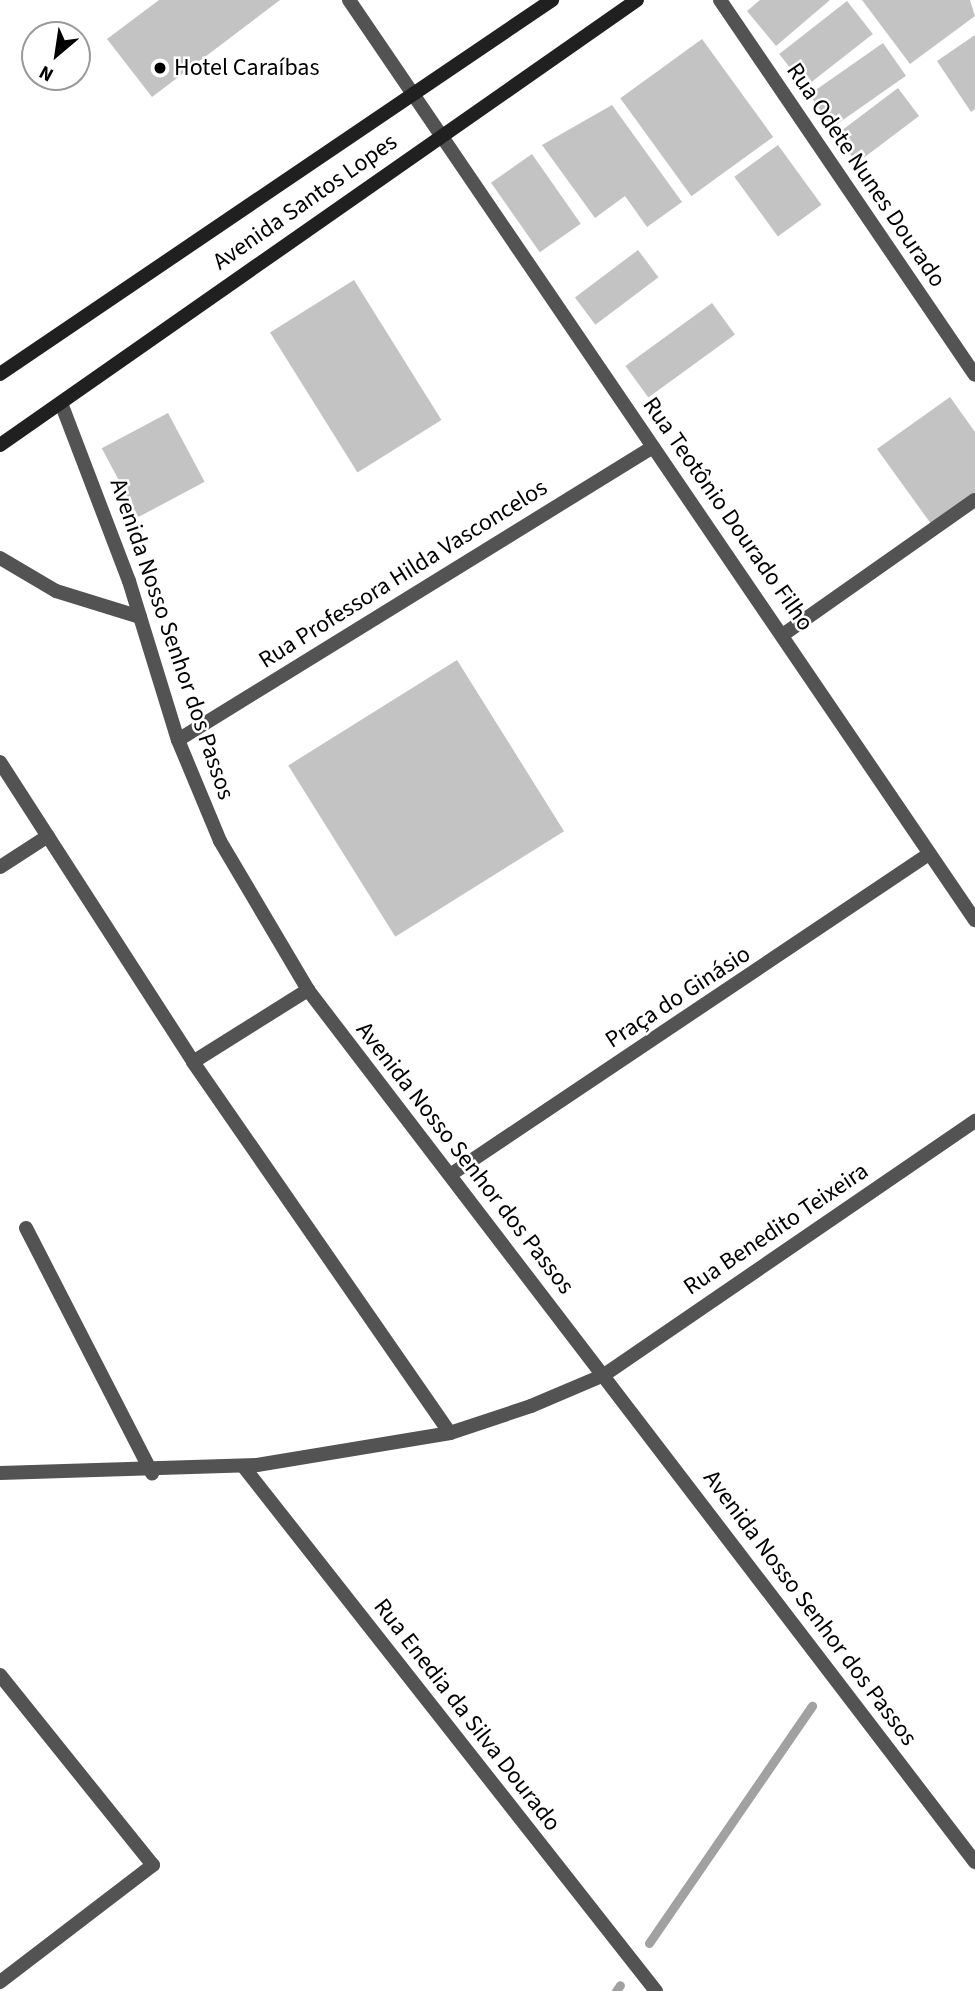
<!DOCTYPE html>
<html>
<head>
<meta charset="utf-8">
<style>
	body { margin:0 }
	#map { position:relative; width:975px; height:1991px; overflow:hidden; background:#fff; font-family:"Source Sans 3",sans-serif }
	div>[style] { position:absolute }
	.stream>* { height:9px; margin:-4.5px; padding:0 4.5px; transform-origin:4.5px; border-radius:4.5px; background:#a1a1a1 }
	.building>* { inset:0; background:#c3c3c3; transform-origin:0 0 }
	.lane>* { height:14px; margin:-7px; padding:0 7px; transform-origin:7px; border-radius:7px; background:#535353 }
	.street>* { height:14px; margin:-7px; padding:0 7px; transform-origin:7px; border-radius:7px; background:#535353 }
	.secondary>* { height:14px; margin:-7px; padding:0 7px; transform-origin:7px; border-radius:7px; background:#202020 }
	.dots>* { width:19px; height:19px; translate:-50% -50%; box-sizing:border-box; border:4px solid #fff; border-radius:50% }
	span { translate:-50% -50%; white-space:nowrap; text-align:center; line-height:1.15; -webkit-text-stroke:5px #fff; paint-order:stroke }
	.poi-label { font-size:24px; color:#000 }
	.left { translate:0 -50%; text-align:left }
	.street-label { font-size:24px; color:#000 }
	.north { position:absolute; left:21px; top:21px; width:70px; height:70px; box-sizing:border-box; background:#fff; border:2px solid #999; border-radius:50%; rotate:209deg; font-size:19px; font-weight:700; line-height:28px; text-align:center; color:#000 }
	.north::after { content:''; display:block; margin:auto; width:24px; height:32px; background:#000; clip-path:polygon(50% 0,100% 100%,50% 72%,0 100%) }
</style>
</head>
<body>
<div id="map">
	<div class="stream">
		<i style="left:649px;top:1943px;width:288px;rotate:-55.5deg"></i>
		<i style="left:616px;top:1991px;width:7px;rotate:-56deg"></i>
	</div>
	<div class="building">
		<i style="clip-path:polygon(159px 0,280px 0,152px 97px,107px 39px)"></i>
		<i style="clip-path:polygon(760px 0,830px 0,776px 46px,747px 11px)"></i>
		<i style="clip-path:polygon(862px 0,970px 0,975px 16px,910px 64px)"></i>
		<i style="left:847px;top:1px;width:42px;height:86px;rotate:52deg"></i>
		<i style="clip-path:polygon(975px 35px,975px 109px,971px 112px,937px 61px)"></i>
		<i style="left:702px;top:39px;width:121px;height:101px;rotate:54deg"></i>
		<i style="left:883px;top:43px;width:40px;height:90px;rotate:55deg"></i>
		<i style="left:898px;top:88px;width:35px;height:78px;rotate:53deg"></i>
		<i style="clip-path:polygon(612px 105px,682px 202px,647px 227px,625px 196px,595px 218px,542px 145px)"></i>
		<i style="left:778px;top:145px;width:74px;height:54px;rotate:54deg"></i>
		<i style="left:532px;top:154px;width:85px;height:50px;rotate:55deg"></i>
		<i style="left:638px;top:250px;width:34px;height:79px;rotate:53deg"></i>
		<i style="left:354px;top:280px;width:165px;height:99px;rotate:58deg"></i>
		<i style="left:712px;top:303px;width:39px;height:107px;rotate:54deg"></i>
		<i style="clip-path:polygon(950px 397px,975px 432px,975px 499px,934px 528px,877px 449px)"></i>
		<i style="left:168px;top:413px;width:78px;height:75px;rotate:62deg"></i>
		<i style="left:457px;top:660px;width:202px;height:199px;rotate:58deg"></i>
	</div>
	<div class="lane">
		<i style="left:0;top:558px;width:65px;rotate:30.5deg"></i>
		<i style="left:56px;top:591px;width:88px;rotate:17.2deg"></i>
	</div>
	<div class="street">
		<i style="left:349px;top:0;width:1113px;rotate:55.77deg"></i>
		<i style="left:720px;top:0;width:453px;rotate:55.8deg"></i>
		<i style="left:61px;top:403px;width:191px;rotate:69.1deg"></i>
		<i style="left:129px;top:581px;width:166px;rotate:72.9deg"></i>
		<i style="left:178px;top:740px;width:109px;rotate:67.4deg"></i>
		<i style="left:220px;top:841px;width:173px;rotate:59.4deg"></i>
		<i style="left:308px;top:990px;width:1098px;rotate:52.59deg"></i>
		<i style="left:784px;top:634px;width:233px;rotate:-35.1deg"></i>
		<i style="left:178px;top:740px;width:558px;rotate:-31.67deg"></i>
		<i style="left:0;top:762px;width:357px;rotate:57.2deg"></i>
		<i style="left:193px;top:1062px;width:451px;rotate:55.3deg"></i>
		<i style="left:0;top:867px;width:57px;rotate:-32.9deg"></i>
		<i style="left:193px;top:1062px;width:136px;rotate:-32.1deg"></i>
		<i style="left:450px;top:1175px;width:577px;rotate:-33.83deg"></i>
		<i style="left:26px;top:1228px;width:276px;rotate:62.8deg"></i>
		<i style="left:243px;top:1466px;width:668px;rotate:51.81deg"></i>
		<i style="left:0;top:1473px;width:257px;rotate:-1.8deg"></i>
		<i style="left:257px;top:1465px;width:196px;rotate:-9.4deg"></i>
		<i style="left:450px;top:1433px;width:85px;rotate:-18.4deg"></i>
		<i style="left:531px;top:1406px;width:79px;rotate:-23deg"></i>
		<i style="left:604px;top:1375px;width:450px;rotate:-34.4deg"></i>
		<i style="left:0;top:1675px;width:244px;rotate:51.2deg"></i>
		<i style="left:153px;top:1865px;width:193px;rotate:142.6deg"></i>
	</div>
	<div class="secondary">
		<i style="left:0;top:374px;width:667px;rotate:-34.12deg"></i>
		<i style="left:0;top:445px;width:777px;rotate:-34.94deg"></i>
	</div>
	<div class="dots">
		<i style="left:160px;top:68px;background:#000"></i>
	</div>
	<div class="poi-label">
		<span class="left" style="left:174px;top:68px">Hotel Caraíbas</span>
	</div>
	<div class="street-label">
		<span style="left:866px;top:175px;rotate:56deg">Rua Odete Nunes Dourado</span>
		<span style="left:305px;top:202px;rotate:-35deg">Avenida Santos Lopes</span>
		<span style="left:728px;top:514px;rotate:55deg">Rua Teotônio Dourado Filho</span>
		<span style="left:403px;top:574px;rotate:-32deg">Rua Professora Hilda Vasconcelos</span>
		<span style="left:172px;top:639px;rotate:71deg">Avenida Nosso Senhor dos Passos</span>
		<span style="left:678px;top:997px;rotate:-33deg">Praça do Ginásio</span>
		<span style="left:465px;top:1158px;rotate:52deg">Avenida Nosso Senhor dos Passos</span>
		<span style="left:776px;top:1229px;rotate:-34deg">Rua Benedito Teixeira</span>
		<span style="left:810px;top:1608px;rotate:53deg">Avenida Nosso Senhor dos Passos</span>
		<span style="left:467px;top:1715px;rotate:52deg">Rua Enedia da Silva Dourado</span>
	</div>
	<div class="north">N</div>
</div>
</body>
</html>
